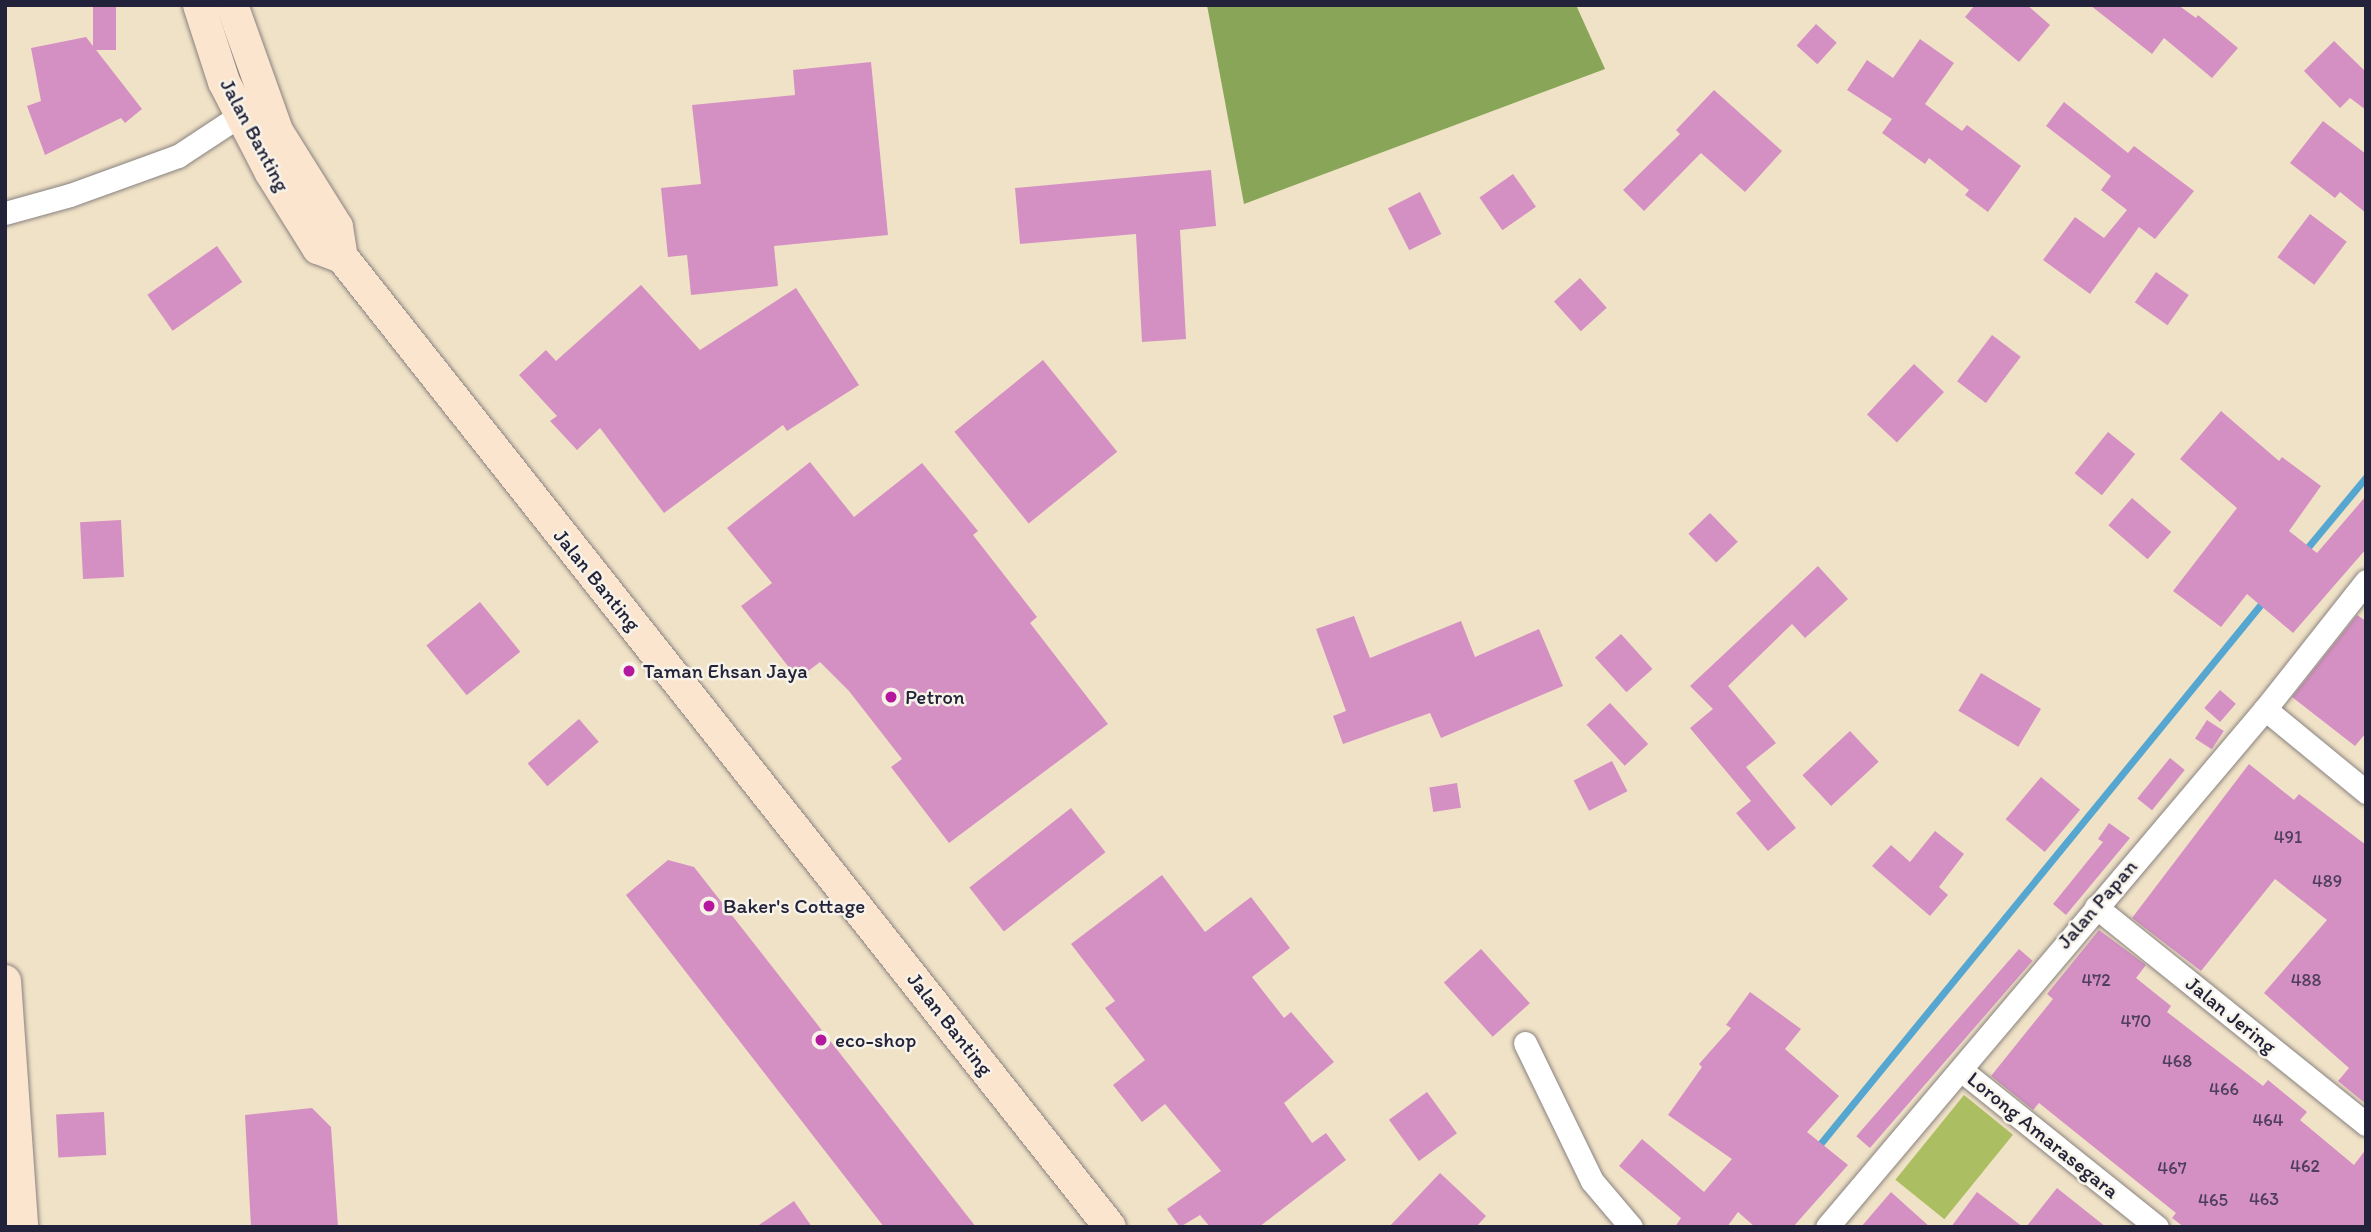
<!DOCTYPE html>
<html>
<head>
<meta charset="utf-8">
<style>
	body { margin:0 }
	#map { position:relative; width:2371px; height:1232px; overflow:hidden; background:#f0e2c6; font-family:Itim,sans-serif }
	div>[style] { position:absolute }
	.green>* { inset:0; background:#abbe62; transform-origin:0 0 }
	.forest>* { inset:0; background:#88a558 }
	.stream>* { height:7px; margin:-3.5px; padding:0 3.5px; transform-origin:3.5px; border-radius:3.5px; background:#55a6d0 }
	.building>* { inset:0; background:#d590c3; transform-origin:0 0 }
	.roads { filter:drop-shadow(0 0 2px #898280) drop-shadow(0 0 2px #898280) }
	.street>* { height:23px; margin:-11.5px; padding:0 11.5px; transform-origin:11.5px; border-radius:11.5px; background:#fff }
	.secondary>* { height:32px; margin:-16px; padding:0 16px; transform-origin:16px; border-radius:16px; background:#fce5cf }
	.dots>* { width:19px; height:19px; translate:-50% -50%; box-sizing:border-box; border:4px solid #f7f3e8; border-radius:50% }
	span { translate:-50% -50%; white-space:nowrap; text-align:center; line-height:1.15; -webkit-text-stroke:5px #f7f3e8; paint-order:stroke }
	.number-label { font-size:18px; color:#4f3e5d }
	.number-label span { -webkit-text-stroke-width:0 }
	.street-label { font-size:21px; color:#22223b }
	.poi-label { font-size:21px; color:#22223b }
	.left { translate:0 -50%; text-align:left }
	.frame { position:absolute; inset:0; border:7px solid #22223b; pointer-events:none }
</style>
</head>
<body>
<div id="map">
	<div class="green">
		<i style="left:1964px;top:1095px;width:63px;height:109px;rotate:39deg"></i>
	</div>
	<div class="forest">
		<i style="clip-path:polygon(1207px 5px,1576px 5px,1605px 69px,1244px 204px)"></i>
	</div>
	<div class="stream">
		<i style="left:2303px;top:553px;width:99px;rotate:-50.3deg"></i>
		<i style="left:1816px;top:1149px;width:711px;rotate:-50.76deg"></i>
	</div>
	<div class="building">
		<i style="left:93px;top:5px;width:23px;height:45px"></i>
		<i style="clip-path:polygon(1975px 5px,2027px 5px,2050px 25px,2019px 62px,1965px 17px)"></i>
		<i style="clip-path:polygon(2090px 5px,2178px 5px,2196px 18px,2198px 15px,2238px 48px,2212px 78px,2164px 38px,2152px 54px)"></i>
		<i style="left:1816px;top:24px;width:28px;height:29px;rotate:42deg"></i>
		<i style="clip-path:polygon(86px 37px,142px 109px,125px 123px,121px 118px,45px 155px,27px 106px,41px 101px,31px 48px)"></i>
		<i style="clip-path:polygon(1920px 39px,1954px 63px,1925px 104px,1962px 131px,1967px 125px,2021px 166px,1988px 212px,1965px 195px,1969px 190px,1929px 158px,1925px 164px,1882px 133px,1892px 119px,1847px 90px,1867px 60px,1893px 78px)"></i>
		<i style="clip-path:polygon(2334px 41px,2366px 72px,2366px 110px,2350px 98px,2340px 108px,2304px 71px)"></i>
		<i style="clip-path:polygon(871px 62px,888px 235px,774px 246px,778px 286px,691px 295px,687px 255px,668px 257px,661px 188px,701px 184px,692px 105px,795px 95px,793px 70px)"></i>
		<i style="clip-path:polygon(1714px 90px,1782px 151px,1745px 192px,1701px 153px,1644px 211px,1623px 190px,1680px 134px,1676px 130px)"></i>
		<i style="clip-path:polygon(2064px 102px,2128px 153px,2134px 146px,2194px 191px,2155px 239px,2139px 227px,2090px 294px,2043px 260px,2075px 217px,2104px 238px,2127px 210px,2101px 190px,2111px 176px,2046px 126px)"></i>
		<i style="clip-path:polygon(2323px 121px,2366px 154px,2366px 213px,2340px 192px,2335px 198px,2290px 163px)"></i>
		<i style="clip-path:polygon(1211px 170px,1216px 226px,1180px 230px,1186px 339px,1142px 342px,1136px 234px,1020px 244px,1015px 188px)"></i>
		<i style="left:1513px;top:174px;width:40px;height:41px;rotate:55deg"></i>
		<i style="left:1420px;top:192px;width:47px;height:36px;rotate:63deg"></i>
		<i style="left:2310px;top:214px;width:46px;height:54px;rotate:37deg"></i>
		<i style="left:217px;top:246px;width:44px;height:85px;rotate:55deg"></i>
		<i style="left:2156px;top:272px;width:40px;height:37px;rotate:35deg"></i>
		<i style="left:1580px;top:278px;width:40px;height:35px;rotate:48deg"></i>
		<i style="clip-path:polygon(641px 285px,700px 350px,796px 288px,859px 385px,787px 431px,783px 425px,664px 513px,600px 428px,577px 450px,550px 421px,557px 416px,519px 375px,546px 350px,556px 361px)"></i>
		<i style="left:1992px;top:335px;width:36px;height:58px;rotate:37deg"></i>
		<i style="left:1043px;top:360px;width:118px;height:114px;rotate:51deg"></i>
		<i style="left:1914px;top:364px;width:41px;height:69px;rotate:43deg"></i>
		<i style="clip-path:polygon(2221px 411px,2279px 461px,2282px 457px,2321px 486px,2289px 531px,2317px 553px,2366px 496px,2366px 549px,2293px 633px,2247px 594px,2221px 627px,2173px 591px,2237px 508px,2180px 459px)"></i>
		<i style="left:2108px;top:432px;width:35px;height:53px;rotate:39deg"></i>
		<i style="clip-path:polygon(810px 462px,854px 517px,922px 463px,978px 531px,973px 535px,1037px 617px,1030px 623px,1108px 724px,949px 843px,891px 767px,902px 759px,849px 691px,820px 662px,798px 679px,741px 606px,772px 583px,727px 528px)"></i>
		<i style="left:2132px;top:498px;width:52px;height:36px;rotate:41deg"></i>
		<i style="left:1710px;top:513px;width:40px;height:30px;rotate:46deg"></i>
		<i style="left:121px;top:520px;width:57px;height:41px;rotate:87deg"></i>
		<i style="clip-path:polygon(1818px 566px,1848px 599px,1805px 638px,1792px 624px,1728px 686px,1776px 743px,1746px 767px,1796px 828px,1768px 851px,1736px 813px,1751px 801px,1690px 728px,1713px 709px,1690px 686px)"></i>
		<i style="left:480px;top:602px;width:64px;height:69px;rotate:51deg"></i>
		<i style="clip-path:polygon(2357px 615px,2366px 621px,2366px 733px,2355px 746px,2292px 697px)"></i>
		<i style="clip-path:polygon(1354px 616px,1370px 658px,1461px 621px,1475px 657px,1539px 629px,1563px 686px,1441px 738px,1430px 713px,1343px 744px,1333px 716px,1346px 711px,1316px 629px)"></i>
		<i style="left:1621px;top:634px;width:47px;height:35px;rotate:48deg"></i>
		<i style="left:1981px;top:673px;width:70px;height:44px;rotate:31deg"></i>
		<i style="left:2220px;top:690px;width:21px;height:24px;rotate:41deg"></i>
		<i style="left:1610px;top:703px;width:56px;height:32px;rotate:47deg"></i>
		<i style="left:579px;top:719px;width:30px;height:68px;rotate:49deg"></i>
		<i style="left:2207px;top:720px;width:20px;height:22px;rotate:33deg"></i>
		<i style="left:1850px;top:731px;width:42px;height:65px;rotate:47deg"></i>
		<i style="left:2170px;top:758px;width:19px;height:52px;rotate:39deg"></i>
		<i style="left:1612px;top:761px;width:34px;height:43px;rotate:63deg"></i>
		<i style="clip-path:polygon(2249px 764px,2294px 800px,2299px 794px,2366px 845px,2366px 1104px,2338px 1081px,2349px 1068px,2264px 993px,2327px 920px,2275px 879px,2201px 971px,2132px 918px)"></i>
		<i style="left:2041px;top:777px;width:51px;height:55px;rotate:40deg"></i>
		<i style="left:1457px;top:783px;width:25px;height:28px;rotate:81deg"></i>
		<i style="left:1071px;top:808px;width:56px;height:129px;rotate:52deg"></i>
		<i style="clip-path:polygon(2109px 823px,2130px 838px,2066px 915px,2053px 904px,2103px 842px,2098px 839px)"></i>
		<i style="clip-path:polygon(1935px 831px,1964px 854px,1939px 887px,1948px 895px,1930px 916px,1872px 866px,1891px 845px,1910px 862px)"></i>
		<i style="clip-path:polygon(668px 860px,694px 867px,976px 1227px,884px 1227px,626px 895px)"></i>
		<i style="clip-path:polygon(1162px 875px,1205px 932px,1251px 897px,1290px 948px,1252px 977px,1284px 1018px,1291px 1012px,1334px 1062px,1284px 1103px,1312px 1143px,1326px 1133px,1346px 1160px,1259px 1227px,1210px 1227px,1200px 1215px,1180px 1227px,1167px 1209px,1221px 1171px,1165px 1104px,1142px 1122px,1113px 1085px,1145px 1060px,1105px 1008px,1115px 1001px,1071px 944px)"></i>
		<i style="clip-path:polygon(2099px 930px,2146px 965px,2136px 978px,2171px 1006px,2167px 1012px,2263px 1086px,2268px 1080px,2307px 1112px,2300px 1120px,2354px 1165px,2366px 1149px,2366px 1227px,2184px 1227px,2172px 1218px,2176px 1213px,2039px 1103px,2033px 1110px,1991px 1076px,2053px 999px,2047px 994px)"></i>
		<i style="left:1481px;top:949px;width:73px;height:50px;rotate:48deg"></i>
		<i style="left:2019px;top:949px;width:18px;height:248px;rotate:41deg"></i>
		<i style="clip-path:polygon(1750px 992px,1801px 1029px,1785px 1049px,1839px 1096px,1807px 1132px,1848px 1165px,1793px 1227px,1755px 1227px,1738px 1212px,1727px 1227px,1675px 1227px,1681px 1218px,1619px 1166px,1642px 1139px,1704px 1192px,1732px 1159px,1668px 1115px,1702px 1067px,1699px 1064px,1731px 1028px,1726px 1025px)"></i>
		<i style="left:1427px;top:1092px;width:51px;height:47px;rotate:54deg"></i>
		<i style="clip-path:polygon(312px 1108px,331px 1127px,338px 1227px,251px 1227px,245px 1115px)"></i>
		<i style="left:104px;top:1112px;width:43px;height:48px;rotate:87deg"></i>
		<i style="clip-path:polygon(1440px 1173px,1486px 1216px,1476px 1227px,1389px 1227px)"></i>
		<i style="clip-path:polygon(2057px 1188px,2106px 1227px,2026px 1227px)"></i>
		<i style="clip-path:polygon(1891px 1192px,1930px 1227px,1861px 1227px)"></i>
		<i style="clip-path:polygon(1977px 1192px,2023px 1227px,1951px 1227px)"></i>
		<i style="clip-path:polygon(794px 1201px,812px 1227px,756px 1227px)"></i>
	</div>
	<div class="roads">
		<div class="street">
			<i style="left:5px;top:213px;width:67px;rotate:-15.5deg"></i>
			<i style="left:70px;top:195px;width:115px;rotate:-19.9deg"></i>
			<i style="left:178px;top:156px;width:77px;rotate:-33.3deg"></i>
			<i style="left:2265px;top:709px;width:131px;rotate:39.4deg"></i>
			<i style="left:2096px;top:907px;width:346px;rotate:38.8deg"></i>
			<i style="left:1525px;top:1043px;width:153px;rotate:64.1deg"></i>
			<i style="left:1592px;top:1181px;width:60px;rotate:49.7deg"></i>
			<i style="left:1961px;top:1070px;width:251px;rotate:38.7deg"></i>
			<i style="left:1827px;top:1227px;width:678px;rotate:-49.78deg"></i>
			<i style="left:2265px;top:709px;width:163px;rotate:-51.7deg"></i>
		</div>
		<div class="secondary">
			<i style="left:199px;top:5px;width:81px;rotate:72deg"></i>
			<i style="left:224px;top:82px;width:102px;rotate:62.7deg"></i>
			<i style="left:271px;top:173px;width:89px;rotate:57.9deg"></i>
			<i style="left:318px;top:248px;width:26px;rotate:21deg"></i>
			<i style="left:342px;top:257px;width:1237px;rotate:51.63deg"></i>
			<i style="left:232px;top:5px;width:134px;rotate:70.3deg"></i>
			<i style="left:277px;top:131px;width:113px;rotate:58deg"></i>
			<i style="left:337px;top:227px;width:30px;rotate:81deg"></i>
			<i style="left:5px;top:981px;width:247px;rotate:86deg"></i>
		</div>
	</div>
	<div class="dots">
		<i style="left:629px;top:671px;background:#b5179e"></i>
		<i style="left:891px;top:697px;background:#b5179e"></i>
		<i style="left:709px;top:906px;background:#b5179e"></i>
		<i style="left:821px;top:1040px;background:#b5179e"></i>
	</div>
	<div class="number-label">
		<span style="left:2288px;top:837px">491</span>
		<span style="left:2327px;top:881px">489</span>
		<span style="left:2096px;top:980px">472</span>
		<span style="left:2306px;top:980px">488</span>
		<span style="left:2136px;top:1021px">470</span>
		<span style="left:2177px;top:1061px">468</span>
		<span style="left:2224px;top:1089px">466</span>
		<span style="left:2268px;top:1120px">464</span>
		<span style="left:2305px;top:1166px">462</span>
		<span style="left:2172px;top:1168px">467</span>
		<span style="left:2264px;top:1199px">463</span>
		<span style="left:2213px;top:1200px">465</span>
	</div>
	<div class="street-label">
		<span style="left:255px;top:135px;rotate:62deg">Jalan Banting</span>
		<span style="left:597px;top:580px;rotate:51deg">Jalan Banting</span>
		<span style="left:2097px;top:904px;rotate:-49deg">Jalan Papan</span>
		<span style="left:2231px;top:1015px;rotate:39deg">Jalan Jering</span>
		<span style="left:950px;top:1024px;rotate:52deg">Jalan Banting</span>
		<span style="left:2043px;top:1135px;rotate:39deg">Lorong Amarasegara</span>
	</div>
	<div class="poi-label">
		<span class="left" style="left:643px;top:671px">Taman Ehsan Jaya</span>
		<span class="left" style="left:905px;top:697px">Petron</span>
		<span class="left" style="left:723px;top:906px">Baker's Cottage</span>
		<span class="left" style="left:835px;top:1040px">eco-shop</span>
	</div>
	<div class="frame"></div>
</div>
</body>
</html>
